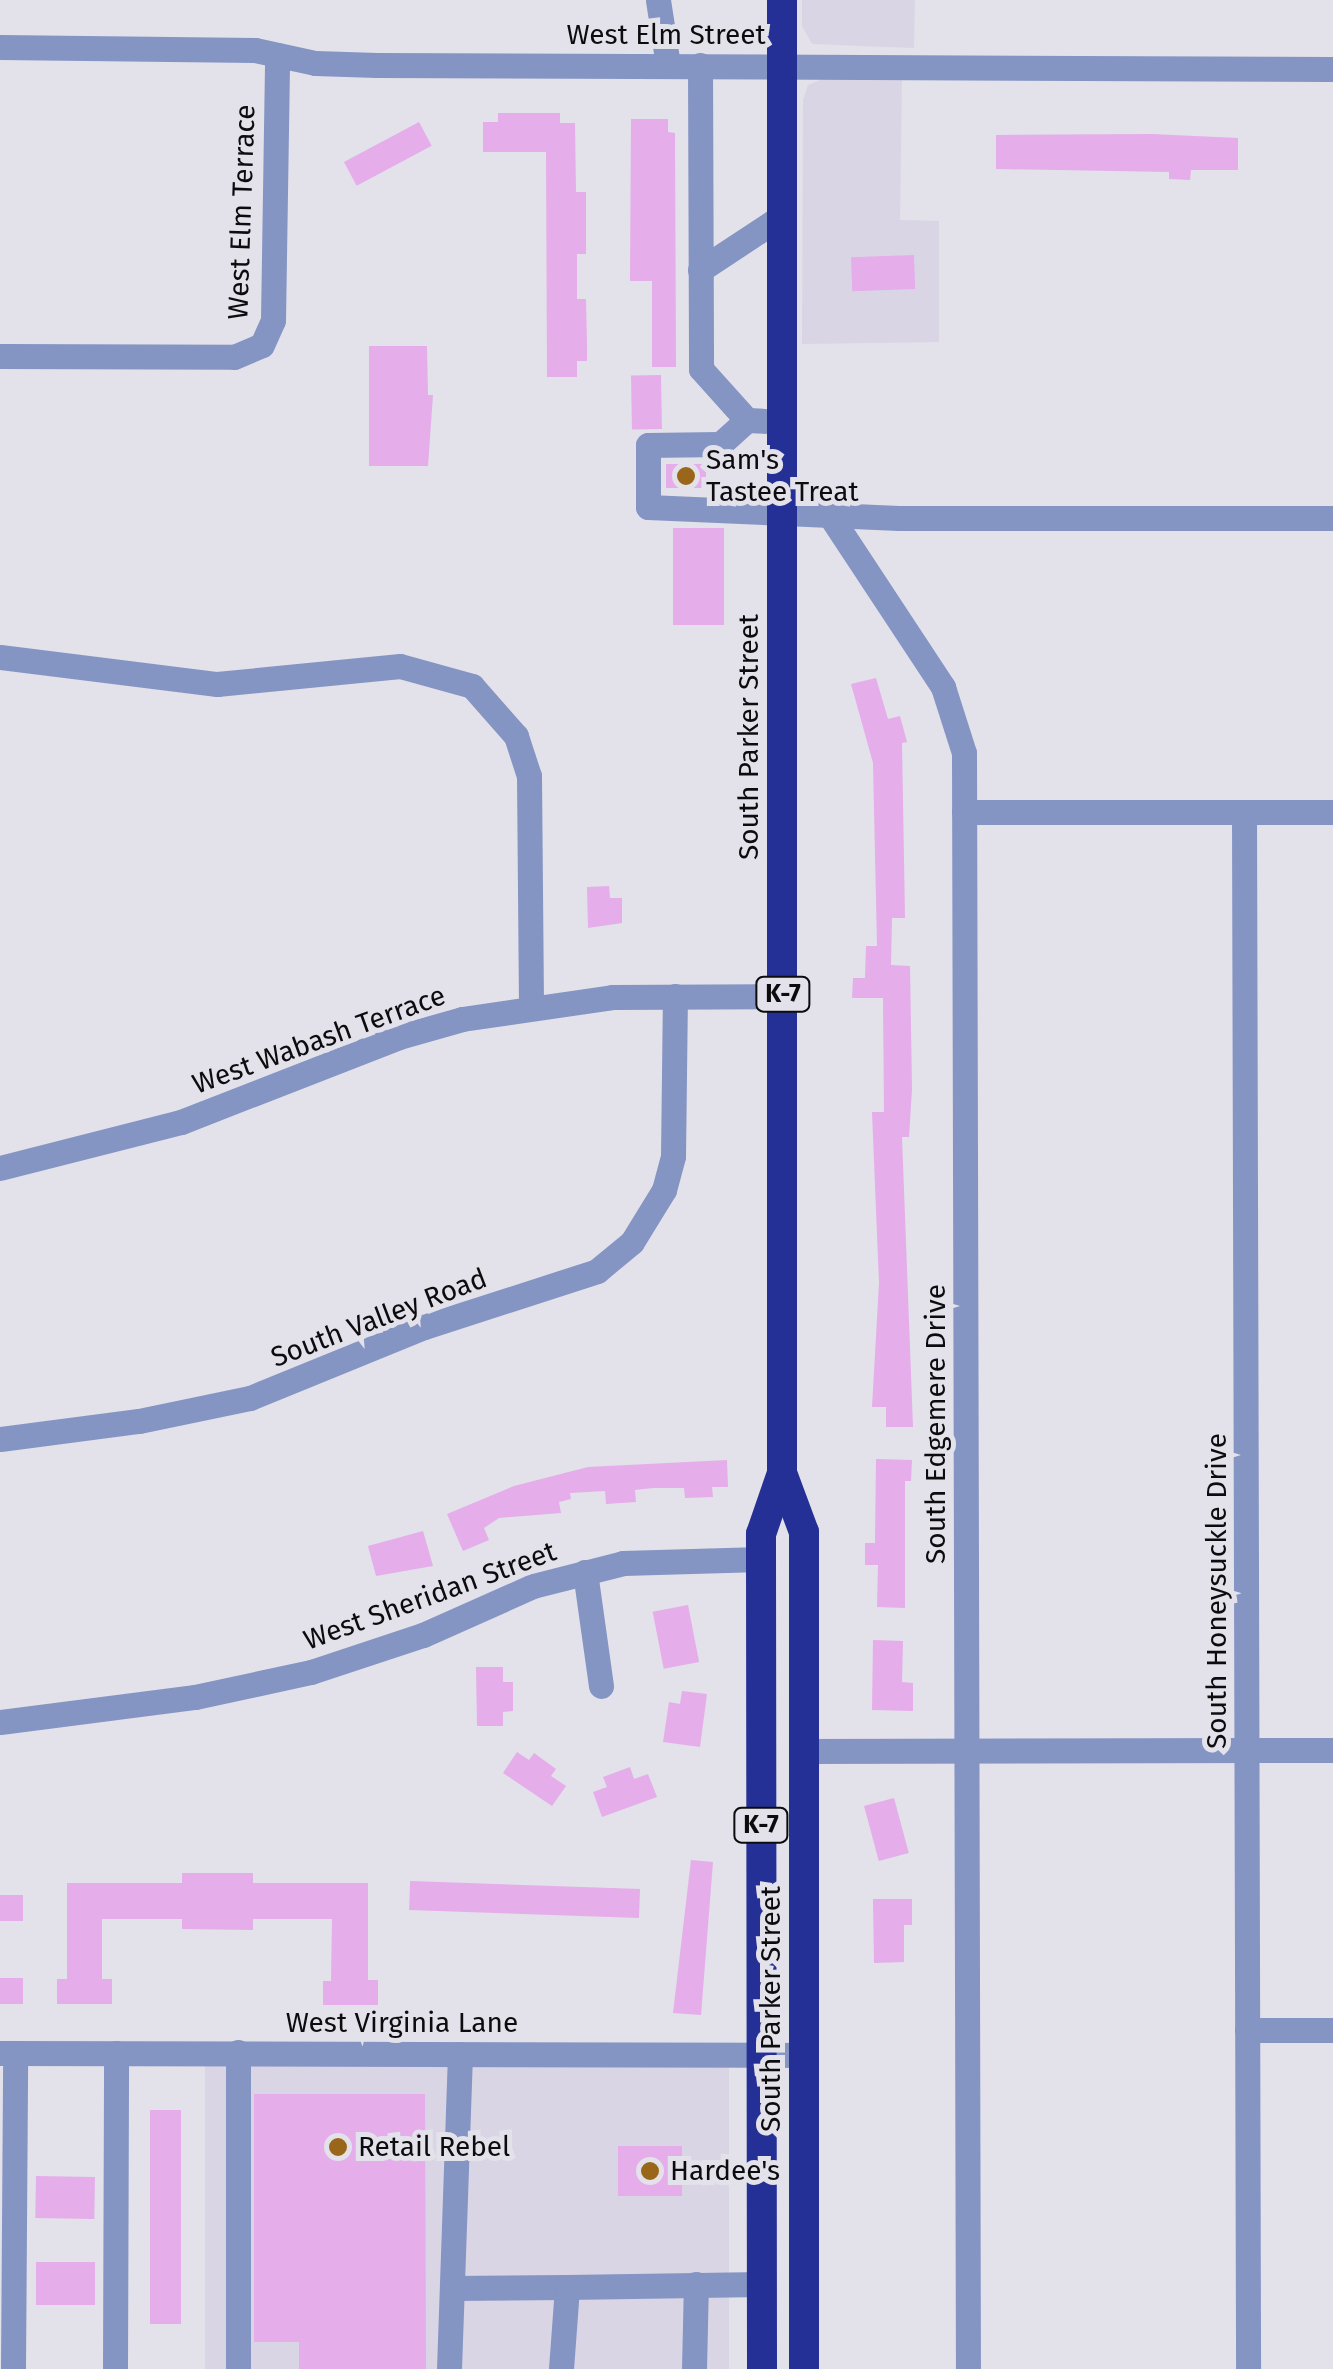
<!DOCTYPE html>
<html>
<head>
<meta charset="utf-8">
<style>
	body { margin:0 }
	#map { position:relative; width:1333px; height:2369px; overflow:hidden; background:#e3e1ea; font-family:"Fira Sans",sans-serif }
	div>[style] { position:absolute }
	.built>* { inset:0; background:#d9d5e5; transform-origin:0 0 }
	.building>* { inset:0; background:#e5ade9; transform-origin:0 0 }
	.minor>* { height:25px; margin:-12.5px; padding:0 12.5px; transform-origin:12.5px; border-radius:12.5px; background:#8494c3 }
	.highway>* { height:30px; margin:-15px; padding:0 15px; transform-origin:15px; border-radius:15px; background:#243095 }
	.dots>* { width:28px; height:28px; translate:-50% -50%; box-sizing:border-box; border:5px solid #e3e1ea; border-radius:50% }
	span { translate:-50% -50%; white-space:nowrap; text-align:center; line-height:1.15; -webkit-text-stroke:10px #e3e1ea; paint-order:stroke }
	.shield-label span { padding:2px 8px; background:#e3e1ea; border:2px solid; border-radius:8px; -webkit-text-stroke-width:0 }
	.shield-label { font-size:25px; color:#0c0c0f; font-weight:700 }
	.street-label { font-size:28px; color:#0c0c0f }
	.poi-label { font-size:28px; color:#0c0c0f }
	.left { translate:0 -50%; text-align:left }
</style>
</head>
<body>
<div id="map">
	<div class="built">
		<i style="clip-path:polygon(802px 0,915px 0,914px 48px,812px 44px,802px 26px)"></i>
		<i style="clip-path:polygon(825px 78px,902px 79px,900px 220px,939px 221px,939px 342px,802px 344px,803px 100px,808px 85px)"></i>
		<i style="left:205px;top:2065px;width:524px;height:304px"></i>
	</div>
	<div class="building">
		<i style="clip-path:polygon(498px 113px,560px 113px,560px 123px,575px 123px,576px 192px,586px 192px,586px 254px,577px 254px,577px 299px,586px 299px,587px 344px,587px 361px,577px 361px,577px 377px,547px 377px,546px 152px,483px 152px,483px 122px,498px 122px)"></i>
		<i style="clip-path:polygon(631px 119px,668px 119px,668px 132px,675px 133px,676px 367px,652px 367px,652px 281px,630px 281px)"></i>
		<i style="left:419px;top:122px;width:27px;height:85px;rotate:62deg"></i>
		<i style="clip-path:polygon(1152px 134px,1238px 138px,1238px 170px,1191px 170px,1190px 180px,1169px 179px,1169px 172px,996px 169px,996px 135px)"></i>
		<i style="left:914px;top:255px;width:34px;height:63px;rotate:88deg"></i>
		<i style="clip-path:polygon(369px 346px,427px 346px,428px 395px,433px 395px,428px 466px,369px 466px)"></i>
		<i style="left:661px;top:375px;width:54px;height:30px;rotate:89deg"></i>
		<i style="left:666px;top:464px;width:40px;height:24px"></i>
		<i style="left:673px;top:528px;width:51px;height:97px"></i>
		<i style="clip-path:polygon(876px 678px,888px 719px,900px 716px,907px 742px,902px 743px,905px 918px,892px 918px,891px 965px,910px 966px,912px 1089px,909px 1137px,902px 1137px,913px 1427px,886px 1427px,886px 1407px,872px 1407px,879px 1283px,872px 1112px,884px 1112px,883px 998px,852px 998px,853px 978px,865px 978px,866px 946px,877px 946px,873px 763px,851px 684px)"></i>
		<i style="clip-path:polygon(609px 886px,610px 898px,622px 898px,622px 923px,588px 928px,587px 887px)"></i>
		<i style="clip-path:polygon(876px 1459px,912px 1460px,911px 1481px,905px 1481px,905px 1608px,877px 1607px,878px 1565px,865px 1565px,865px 1543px,875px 1543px)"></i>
		<i style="clip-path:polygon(727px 1460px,728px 1487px,712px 1487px,713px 1497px,685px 1498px,684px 1488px,653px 1488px,635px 1490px,636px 1502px,606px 1504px,605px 1491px,570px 1493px,571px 1499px,559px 1502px,561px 1513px,499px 1518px,484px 1528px,489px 1540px,463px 1551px,447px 1514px,514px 1486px,588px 1467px)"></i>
		<i style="clip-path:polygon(423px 1531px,433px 1566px,376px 1576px,368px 1546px)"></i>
		<i style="left:688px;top:1605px;width:58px;height:36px;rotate:79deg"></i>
		<i style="clip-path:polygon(873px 1640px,903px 1641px,902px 1682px,913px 1683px,913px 1711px,872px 1710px)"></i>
		<i style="clip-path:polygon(476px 1667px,503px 1667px,503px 1682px,513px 1682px,513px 1711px,503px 1712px,503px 1726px,477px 1726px)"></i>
		<i style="clip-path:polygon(682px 1691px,707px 1694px,700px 1747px,663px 1742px,669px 1702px,680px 1704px)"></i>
		<i style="clip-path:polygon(517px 1752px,529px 1760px,534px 1753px,556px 1769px,551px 1776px,566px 1786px,552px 1806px,503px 1773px)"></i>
		<i style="clip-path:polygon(630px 1767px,634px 1779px,648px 1774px,657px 1797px,602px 1817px,593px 1792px,607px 1787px,603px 1777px)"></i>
		<i style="left:894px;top:1798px;width:57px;height:31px;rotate:75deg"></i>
		<i style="clip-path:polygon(691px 1860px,713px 1862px,701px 2015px,673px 2013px)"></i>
		<i style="clip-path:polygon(182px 1873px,253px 1873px,253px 1883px,368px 1883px,368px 1980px,378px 1980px,378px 2005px,323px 2005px,323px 1981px,331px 1981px,332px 1919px,253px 1919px,253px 1930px,182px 1929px,182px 1919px,102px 1919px,102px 1979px,112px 1979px,112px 2004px,57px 2004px,57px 1979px,67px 1979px,67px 1883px,182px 1883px)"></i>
		<i style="left:640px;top:1889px;width:29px;height:230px;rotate:92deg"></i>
		<i style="left:0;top:1895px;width:23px;height:26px"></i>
		<i style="clip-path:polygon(873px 1899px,912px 1899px,912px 1925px,904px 1925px,904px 1962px,874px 1963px)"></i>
		<i style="left:0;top:1978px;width:23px;height:26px"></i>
		<i style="clip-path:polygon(254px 2094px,425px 2094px,426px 2369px,299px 2369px,299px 2342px,254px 2342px)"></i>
		<i style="left:150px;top:2110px;width:31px;height:214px"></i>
		<i style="left:618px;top:2146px;width:64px;height:50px"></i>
		<i style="left:36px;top:2176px;width:59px;height:42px;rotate:1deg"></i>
		<i style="left:95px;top:2262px;width:43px;height:59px;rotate:90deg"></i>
	</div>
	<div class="minor">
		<i style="left:658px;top:0;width:66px;rotate:81.3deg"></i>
		<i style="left:0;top:47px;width:255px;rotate:0.7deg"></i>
		<i style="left:255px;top:50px;width:61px;rotate:12.2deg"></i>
		<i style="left:315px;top:63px;width:62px;rotate:1.8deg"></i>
		<i style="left:377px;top:65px;width:956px;rotate:0.24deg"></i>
		<i style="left:700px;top:65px;width:304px;rotate:89.8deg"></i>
		<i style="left:701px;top:369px;width:69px;rotate:48deg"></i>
		<i style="left:747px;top:420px;width:17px;rotate:3deg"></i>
		<i style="left:700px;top:270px;width:98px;rotate:-33.4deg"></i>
		<i style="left:0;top:356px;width:234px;rotate:0.2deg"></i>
		<i style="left:234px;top:357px;width:30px;rotate:-23deg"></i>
		<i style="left:262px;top:345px;width:27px;rotate:-66deg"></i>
		<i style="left:273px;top:320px;width:265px;rotate:-89.1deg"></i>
		<i style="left:747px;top:420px;width:36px;rotate:138deg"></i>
		<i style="left:720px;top:444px;width:72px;rotate:179.2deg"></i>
		<i style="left:648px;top:445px;width:62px;rotate:90deg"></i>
		<i style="left:648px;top:507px;width:251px;rotate:2.5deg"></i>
		<i style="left:899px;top:518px;width:434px"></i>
		<i style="left:831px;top:517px;width:204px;rotate:56.6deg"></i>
		<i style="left:943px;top:687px;width:69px;rotate:72.3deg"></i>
		<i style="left:964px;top:753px;width:1616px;rotate:89.86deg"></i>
		<i style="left:0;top:657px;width:219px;rotate:7.1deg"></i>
		<i style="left:217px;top:684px;width:184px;rotate:-5.6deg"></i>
		<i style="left:400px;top:666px;width:75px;rotate:15.5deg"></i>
		<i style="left:472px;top:686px;width:67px;rotate:48.7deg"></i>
		<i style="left:516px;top:736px;width:42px;rotate:72deg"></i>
		<i style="left:529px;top:776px;width:231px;rotate:89.5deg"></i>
		<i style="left:964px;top:812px;width:369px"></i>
		<i style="left:1244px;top:812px;width:1557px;rotate:89.85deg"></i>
		<i style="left:0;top:1168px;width:187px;rotate:-14.3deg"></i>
		<i style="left:181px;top:1122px;width:234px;rotate:-21.3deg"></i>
		<i style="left:399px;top:1037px;width:66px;rotate:-15.9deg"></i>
		<i style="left:462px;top:1019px;width:152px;rotate:-8.3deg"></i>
		<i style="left:612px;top:997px;width:171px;rotate:-0.3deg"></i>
		<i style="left:0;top:1439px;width:140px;rotate:-7.4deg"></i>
		<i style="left:139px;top:1421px;width:113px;rotate:-11.7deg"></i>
		<i style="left:250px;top:1398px;width:188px;rotate:-22.2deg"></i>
		<i style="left:424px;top:1327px;width:182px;rotate:-17.9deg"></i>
		<i style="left:597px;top:1271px;width:45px;rotate:-39.6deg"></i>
		<i style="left:632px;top:1242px;width:61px;rotate:-58.4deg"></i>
		<i style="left:664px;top:1190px;width:35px;rotate:-75deg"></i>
		<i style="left:673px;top:1156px;width:160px;rotate:-89.3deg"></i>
		<i style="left:585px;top:1572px;width:115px;rotate:82deg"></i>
		<i style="left:0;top:1722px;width:197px;rotate:-7.3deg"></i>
		<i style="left:195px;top:1697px;width:119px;rotate:-12.2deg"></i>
		<i style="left:311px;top:1672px;width:118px;rotate:-18.3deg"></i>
		<i style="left:423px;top:1635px;width:120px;rotate:-24deg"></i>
		<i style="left:533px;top:1586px;width:93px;rotate:-14.3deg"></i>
		<i style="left:623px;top:1563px;width:138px;rotate:-1.7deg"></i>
		<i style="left:804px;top:1751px;width:529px;rotate:-0.11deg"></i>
		<i style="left:1247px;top:2030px;width:86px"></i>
		<i style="left:238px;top:2052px;width:317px;rotate:90deg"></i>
		<i style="left:0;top:2053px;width:803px;rotate:0.14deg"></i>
		<i style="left:452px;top:2288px;width:115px;rotate:-0.5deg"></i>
		<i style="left:13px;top:2369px;width:316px;rotate:-89.6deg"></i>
		<i style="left:115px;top:2369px;width:316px;rotate:-89.8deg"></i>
		<i style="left:449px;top:2369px;width:315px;rotate:-88deg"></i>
		<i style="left:561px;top:2369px;width:82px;rotate:-85.8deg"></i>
		<i style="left:567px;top:2287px;width:195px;rotate:-0.9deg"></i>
		<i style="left:694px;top:2369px;width:85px;rotate:-88.7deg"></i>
	</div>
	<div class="highway">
		<i style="left:782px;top:1473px;width:63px;rotate:69.6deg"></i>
		<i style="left:804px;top:1532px;width:837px;rotate:90deg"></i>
		<i style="left:762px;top:2369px;width:835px;rotate:-90.07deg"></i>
		<i style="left:761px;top:1534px;width:65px;rotate:-71deg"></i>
		<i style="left:782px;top:1473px;width:1473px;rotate:-90deg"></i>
	</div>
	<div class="dots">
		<i style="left:686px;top:476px;background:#99661a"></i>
		<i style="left:338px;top:2147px;background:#99661a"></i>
		<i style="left:650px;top:2171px;background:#99661a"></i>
	</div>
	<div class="shield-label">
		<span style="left:783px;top:994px">K-7</span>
		<span style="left:761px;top:1825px">K-7</span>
	</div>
	<div class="street-label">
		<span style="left:666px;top:35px">West Elm Street</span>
		<span style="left:242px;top:212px;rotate:-88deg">West Elm Terrace</span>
		<span style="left:749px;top:737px;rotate:-90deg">South Parker Street</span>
		<span style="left:319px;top:1040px;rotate:-20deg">West Wabash Terrace</span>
		<span style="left:379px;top:1318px;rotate:-21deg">South Valley Road</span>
		<span style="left:936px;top:1424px;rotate:-90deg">South Edgemere Drive</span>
		<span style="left:1217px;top:1591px;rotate:-90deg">South Honeysuckle Drive</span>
		<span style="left:430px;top:1596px;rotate:-20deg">West Sheridan Street</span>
		<span style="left:771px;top:2009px;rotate:-90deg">South Parker Street</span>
		<span style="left:402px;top:2023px">West Virginia Lane</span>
	</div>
	<div class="poi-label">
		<span class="left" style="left:706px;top:476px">Sam's<br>Tastee Treat</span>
		<span class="left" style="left:358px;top:2147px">Retail Rebel</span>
		<span class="left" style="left:670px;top:2171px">Hardee's</span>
	</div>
</div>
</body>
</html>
